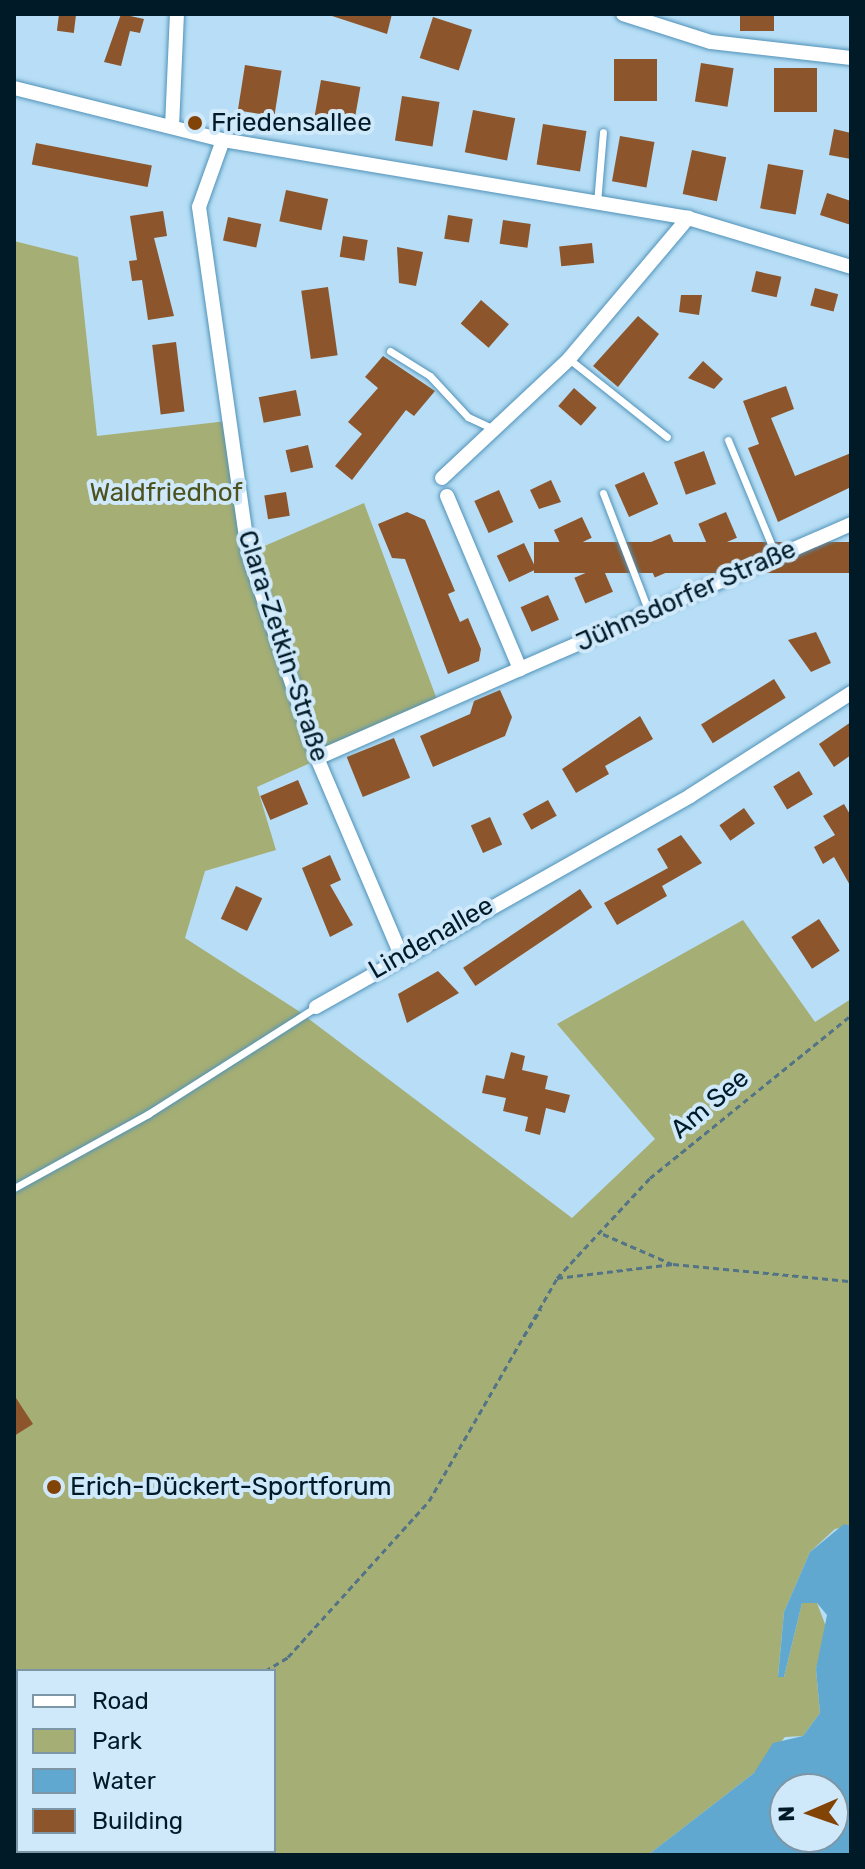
<!DOCTYPE html>
<html>
<head>
<meta charset="utf-8">
<style>
	body { margin:0 }
	#map { position:relative; width:865px; height:1869px; overflow:hidden; background:#b7def6; font-family:Rubik,sans-serif }
	div>[style] { position:absolute }
	.green>* { inset:0; background:#a5ae74 }
	.water>* { inset:0; background:#61a8d1 }
	.building>* { inset:0; background:#8c552b; transform-origin:0 0 }
	.path>* { height:3px; margin-top:-1.5px; transform-origin:0; background:repeating-linear-gradient(90deg,#537386 0 6px,transparent 0 10px) }
	.roads { filter:drop-shadow(0 0 2px #5092b8) drop-shadow(0 0 2px #5092b8) }
	.lane>* { height:7px; margin:-3.5px; padding:0 3.5px; transform-origin:3.5px; border-radius:3.5px; background:#fff }
	.street>* { height:14px; margin:-7px; padding:0 7px; transform-origin:7px; border-radius:7px; background:#fff }
	.dots>* { width:22px; height:22px; translate:-50% -50%; box-sizing:border-box; border:4px solid #d0e9fa; border-radius:50% }
	span { translate:-50% -50%; white-space:nowrap; text-align:center; line-height:1.15; -webkit-text-stroke:8px #d0e9fa; paint-order:stroke }
	.poi-label { font-size:26px; color:#001a28 }
	.left { translate:0 -50%; text-align:left }
	.park-label { font-size:26px; color:#4c531f }
	.street-label { font-size:26px; color:#001a28 }
	.frame { position:absolute; inset:0; border:16px solid #001a28; pointer-events:none }
	.legend { position:absolute; left:16px; top:1669px; width:260px; height:184px; box-sizing:border-box; background:#d0e9fa; border:2px solid #7d96a6; margin:0; padding:10px 14px; list-style:none; font-size:24px; color:#001a28 }
	.legend li { display:flex; align-items:center; gap:16px; height:40px }
	.legend b { width:40px; border:2px solid #7d96a6 }
	.north { position:absolute; left:769px; top:1773px; width:80px; height:80px; box-sizing:border-box; background:#d0e9fa; border:2px solid #7d96a6; border-radius:50%; rotate:268deg; font-size:22px; font-weight:700; line-height:32px; text-align:center; color:#001a28 }
	.north::after { content:''; display:block; margin:auto; width:28px; height:36px; background:#824307; clip-path:polygon(50% 0,100% 100%,50% 72%,0 100%) }
</style>
</head>
<body>
<div id="map">
	<div class="green">
		<i style="clip-path:polygon(evenodd,14px 241px,78px 257px,97px 436px,227px 421px,248px 553px,364px 503px,439px 705px,257px 787px,276px 850px,205px 871px,185px 938px,297px 1010px,572px 1218px,655px 1139px,557px 1024px,743px 920px,815px 1022px,851px 999px,851px 1526px,835px 1529px,810px 1552px,784px 1612px,778px 1676px,784px 1677px,802px 1603px,817px 1603px,828px 1632px,816px 1669px,820px 1713px,803px 1736px,785px 1737px,754px 1773px,648px 1855px,14px 1855px,14px 241px,18px 1671px,274px 1671px,274px 1851px,18px 1851px,18px 1671px)"></i>
	</div>
	<div class="water">
		<i style="clip-path:polygon(evenodd,844px 1524px,851px 1526px,851px 1855px,648px 1855px,754px 1773px,773px 1743px,803px 1736px,820px 1713px,816px 1669px,827px 1615px,817px 1603px,802px 1603px,784px 1677px,778px 1677px,784px 1612px,810px 1552px,844px 1524px,785px 1789px,833px 1789px,833px 1837px,785px 1837px,785px 1789px)"></i>
	</div>
	<div class="building">
		<i style="left:59px;top:14px;width:17px;height:17px;rotate:7deg"></i>
		<i style="clip-path:polygon(121px 14px,144px 19px,140px 33px,130px 31px,121px 66px,104px 62px)"></i>
		<i style="clip-path:polygon(326px 14px,392px 14px,387px 34px)"></i>
		<i style="left:740px;top:14px;width:34px;height:17px"></i>
		<i style="left:433px;top:17px;width:41px;height:43px;rotate:18deg"></i>
		<i style="left:614px;top:59px;width:43px;height:42px"></i>
		<i style="left:701px;top:63px;width:33px;height:39px;rotate:9deg"></i>
		<i style="left:245px;top:65px;width:37px;height:46px;rotate:9deg"></i>
		<i style="left:817px;top:68px;width:44px;height:43px;rotate:90deg"></i>
		<i style="left:321px;top:80px;width:40px;height:45px;rotate:10deg"></i>
		<i style="left:402px;top:96px;width:38px;height:45px;rotate:9deg"></i>
		<i style="left:473px;top:110px;width:43px;height:43px;rotate:11deg"></i>
		<i style="left:543px;top:124px;width:44px;height:41px;rotate:9deg"></i>
		<i style="clip-path:polygon(834px 129px,851px 133px,851px 159px,829px 155px)"></i>
		<i style="left:620px;top:136px;width:35px;height:46px;rotate:10deg"></i>
		<i style="left:36px;top:143px;width:118px;height:22px;rotate:11deg"></i>
		<i style="left:692px;top:150px;width:35px;height:45px;rotate:12deg"></i>
		<i style="left:768px;top:164px;width:36px;height:45px;rotate:10deg"></i>
		<i style="left:286px;top:190px;width:43px;height:32px;rotate:12deg"></i>
		<i style="clip-path:polygon(827px 193px,851px 201px,851px 225px,820px 215px)"></i>
		<i style="clip-path:polygon(163px 211px,167px 236px,154px 238px,174px 316px,148px 320px,142px 280px,132px 281px,129px 261px,137px 260px,130px 216px)"></i>
		<i style="left:448px;top:215px;width:25px;height:24px;rotate:9deg"></i>
		<i style="left:228px;top:217px;width:34px;height:24px;rotate:12deg"></i>
		<i style="left:503px;top:220px;width:28px;height:24px;rotate:8deg"></i>
		<i style="left:343px;top:236px;width:25px;height:21px;rotate:9deg"></i>
		<i style="left:592px;top:243px;width:20px;height:33px;rotate:84deg"></i>
		<i style="clip-path:polygon(397px 247px,423px 252px,416px 286px,399px 283px)"></i>
		<i style="left:756px;top:271px;width:26px;height:21px;rotate:13deg"></i>
		<i style="left:328px;top:287px;width:69px;height:27px;rotate:82deg"></i>
		<i style="left:815px;top:288px;width:24px;height:18px;rotate:15deg"></i>
		<i style="clip-path:polygon(681px 295px,702px 295px,699px 315px,679px 312px)"></i>
		<i style="left:481px;top:300px;width:37px;height:31px;rotate:41deg"></i>
		<i style="clip-path:polygon(638px 316px,659px 334px,618px 387px,593px 366px)"></i>
		<i style="left:176px;top:342px;width:70px;height:24px;rotate:83deg"></i>
		<i style="clip-path:polygon(383px 356px,435px 391px,414px 416px,406px 410px,352px 480px,335px 466px,362px 434px,348px 422px,378px 388px,365px 377px)"></i>
		<i style="clip-path:polygon(703px 361px,723px 379px,714px 389px,688px 378px)"></i>
		<i style="clip-path:polygon(786px 386px,794px 409px,771px 418px,795px 476px,851px 453px,851px 487px,778px 522px,748px 448px,759px 444px,743px 401px)"></i>
		<i style="left:574px;top:388px;width:30px;height:24px;rotate:41deg"></i>
		<i style="left:296px;top:390px;width:26px;height:38px;rotate:79deg"></i>
		<i style="left:308px;top:445px;width:23px;height:23px;rotate:77deg"></i>
		<i style="left:704px;top:451px;width:35px;height:32px;rotate:70deg"></i>
		<i style="left:644px;top:472px;width:35px;height:32px;rotate:66deg"></i>
		<i style="clip-path:polygon(551px 480px,561px 502px,539px 509px,530px 490px)"></i>
		<i style="left:499px;top:490px;width:35px;height:27px;rotate:66deg"></i>
		<i style="left:286px;top:492px;width:24px;height:22px;rotate:81deg"></i>
		<i style="clip-path:polygon(407px 512px,425px 520px,455px 591px,448px 594px,460px 622px,468px 618px,481px 649px,479px 661px,448px 674px,405px 559px,392px 558px,378px 524px)"></i>
		<i style="left:726px;top:512px;width:28px;height:30px;rotate:67deg"></i>
		<i style="left:582px;top:517px;width:23px;height:31px;rotate:65deg"></i>
		<i style="left:670px;top:534px;width:34px;height:31px;rotate:67deg"></i>
		<i style="left:851px;top:542px;width:31px;height:317px;rotate:90deg"></i>
		<i style="left:524px;top:543px;width:29px;height:30px;rotate:65deg"></i>
		<i style="left:602px;top:566px;width:28px;height:30px;rotate:67deg"></i>
		<i style="left:548px;top:595px;width:27px;height:30px;rotate:66deg"></i>
		<i style="clip-path:polygon(816px 632px,831px 663px,811px 672px,788px 640px)"></i>
		<i style="left:774px;top:679px;width:22px;height:86px;rotate:58deg"></i>
		<i style="clip-path:polygon(500px 690px,512px 717px,505px 736px,433px 767px,420px 736px,470px 714px,474px 701px)"></i>
		<i style="clip-path:polygon(640px 716px,653px 739px,605px 766px,609px 774px,576px 793px,562px 769px)"></i>
		<i style="clip-path:polygon(851px 722px,851px 755px,834px 767px,819px 744px)"></i>
		<i style="left:394px;top:738px;width:43px;height:51px;rotate:68deg"></i>
		<i style="left:799px;top:771px;width:27px;height:30px;rotate:59deg"></i>
		<i style="left:298px;top:780px;width:26px;height:41px;rotate:67deg"></i>
		<i style="left:548px;top:800px;width:18px;height:29px;rotate:61deg"></i>
		<i style="clip-path:polygon(844px 804px,851px 816px,851px 887px,834px 857px,823px 864px,814px 847px,835px 835px,823px 816px)"></i>
		<i style="left:744px;top:808px;width:19px;height:30px;rotate:55deg"></i>
		<i style="left:490px;top:817px;width:30px;height:21px;rotate:66deg"></i>
		<i style="clip-path:polygon(681px 835px,702px 863px,662px 886px,667px 896px,617px 925px,604px 903px,668px 868px,657px 849px)"></i>
		<i style="clip-path:polygon(330px 855px,341px 880px,330px 885px,353px 925px,330px 937px,302px 868px)"></i>
		<i style="left:236px;top:886px;width:29px;height:36px;rotate:25deg"></i>
		<i style="left:580px;top:889px;width:22px;height:141px;rotate:56deg"></i>
		<i style="left:819px;top:919px;width:38px;height:33px;rotate:57deg"></i>
		<i style="clip-path:polygon(438px 971px,459px 993px,407px 1023px,398px 994px)"></i>
		<i style="clip-path:polygon(511px 1052px,525px 1056px,522px 1070px,548px 1076px,545px 1089px,570px 1095px,565px 1113px,546px 1108px,540px 1135px,525px 1131px,528px 1117px,503px 1111px,506px 1098px,482px 1093px,486px 1075px,504px 1079px)"></i>
		<i style="clip-path:polygon(14px 1395px,33px 1424px,14px 1436px)"></i>
	</div>
	<div class="path">
		<i style="left:603px;top:1234px;width:75px;rotate:23.5deg"></i>
		<i style="left:557px;top:1278px;width:117px;rotate:-6.9deg"></i>
		<i style="left:673px;top:1264px;width:179px;rotate:5.5deg"></i>
		<i style="left:524px;top:1336px;width:32px;rotate:-58deg"></i>
		<i style="left:265px;top:1671px;width:27px;rotate:-31deg"></i>
		<i style="left:288px;top:1657px;width:210px;rotate:-47.9deg"></i>
		<i style="left:429px;top:1501px;width:257px;rotate:-60.1deg"></i>
		<i style="left:557px;top:1278px;width:137px;rotate:-47.1deg"></i>
		<i style="left:650px;top:1178px;width:259px;rotate:-39deg"></i>
		<i style="left:14px;top:1807px;width:4px;rotate:-27deg"></i>
	</div>
	<div class="roads">
		<div class="lane">
			<i style="left:597px;top:203px;width:71px;rotate:-85.2deg"></i>
			<i style="left:390px;top:351px;width:47px;rotate:32deg"></i>
			<i style="left:430px;top:376px;width:56px;rotate:47.2deg"></i>
			<i style="left:468px;top:417px;width:29px;rotate:25deg"></i>
			<i style="left:569px;top:359px;width:125px;rotate:38.5deg"></i>
			<i style="left:728px;top:440px;width:126px;rotate:67.5deg"></i>
			<i style="left:603px;top:493px;width:128px;rotate:68.9deg"></i>
			<i style="left:14px;top:1188px;width:153px;rotate:-28.9deg"></i>
			<i style="left:148px;top:1114px;width:199px;rotate:-32.5deg"></i>
		</div>
		<div class="street">
			<i style="left:623px;top:14px;width:92px;rotate:17.7deg"></i>
			<i style="left:711px;top:42px;width:141px;rotate:6.5deg"></i>
			<i style="left:14px;top:88px;width:215px;rotate:14deg"></i>
			<i style="left:223px;top:140px;width:471px;rotate:9.5deg"></i>
			<i style="left:688px;top:218px;width:170px;rotate:16.7deg"></i>
			<i style="left:172px;top:127px;width:113px;rotate:-87.5deg"></i>
			<i style="left:223px;top:140px;width:71px;rotate:109.7deg"></i>
			<i style="left:199px;top:207px;width:349px;rotate:81.9deg"></i>
			<i style="left:248px;top:553px;width:216px;rotate:71.4deg"></i>
			<i style="left:317px;top:758px;width:212px;rotate:66.9deg"></i>
			<i style="left:442px;top:478px;width:174px;rotate:-43.1deg"></i>
			<i style="left:569px;top:359px;width:185px;rotate:-49.8deg"></i>
			<i style="left:447px;top:496px;width:188px;rotate:67.1deg"></i>
			<i style="left:317px;top:758px;width:583px;rotate:-23.66deg"></i>
			<i style="left:316px;top:1007px;width:429px;rotate:-29.4deg"></i>
			<i style="left:690px;top:796px;width:191px;rotate:-32.6deg"></i>
		</div>
	</div>
	<div class="dots">
		<i style="left:195px;top:123px;background:#824307"></i>
		<i style="left:54px;top:1487px;background:#824307"></i>
	</div>
	<div class="poi-label">
		<span class="left" style="left:211px;top:123px">Friedensallee</span>
		<span class="left" style="left:70px;top:1487px">Erich-Dückert-Sportforum</span>
	</div>
	<div class="park-label">
		<span style="left:166px;top:493px">Waldfriedhof</span>
	</div>
	<div class="street-label">
		<span style="left:686px;top:596px;rotate:-24deg">Jühnsdorfer Straße</span>
		<span style="left:283px;top:646px;rotate:72deg">Clara-Zetkin-Straße</span>
		<span style="left:431px;top:938px;rotate:-30deg">Lindenallee</span>
		<span style="left:710px;top:1104px;rotate:-40deg">Am See</span>
	</div>
	<div class="frame"></div>
	<ul class="legend">
	<li><b style="height:10px;background:#fff"></b>Road</li>
	<li><b style="height:22px;background:#a5ae74"></b>Park</li>
	<li><b style="height:22px;background:#61a8d1"></b>Water</li>
	<li><b style="height:22px;background:#8c552b"></b>Building</li>
	</ul>
	<div class="north">N</div>
</div>
</body>
</html>
